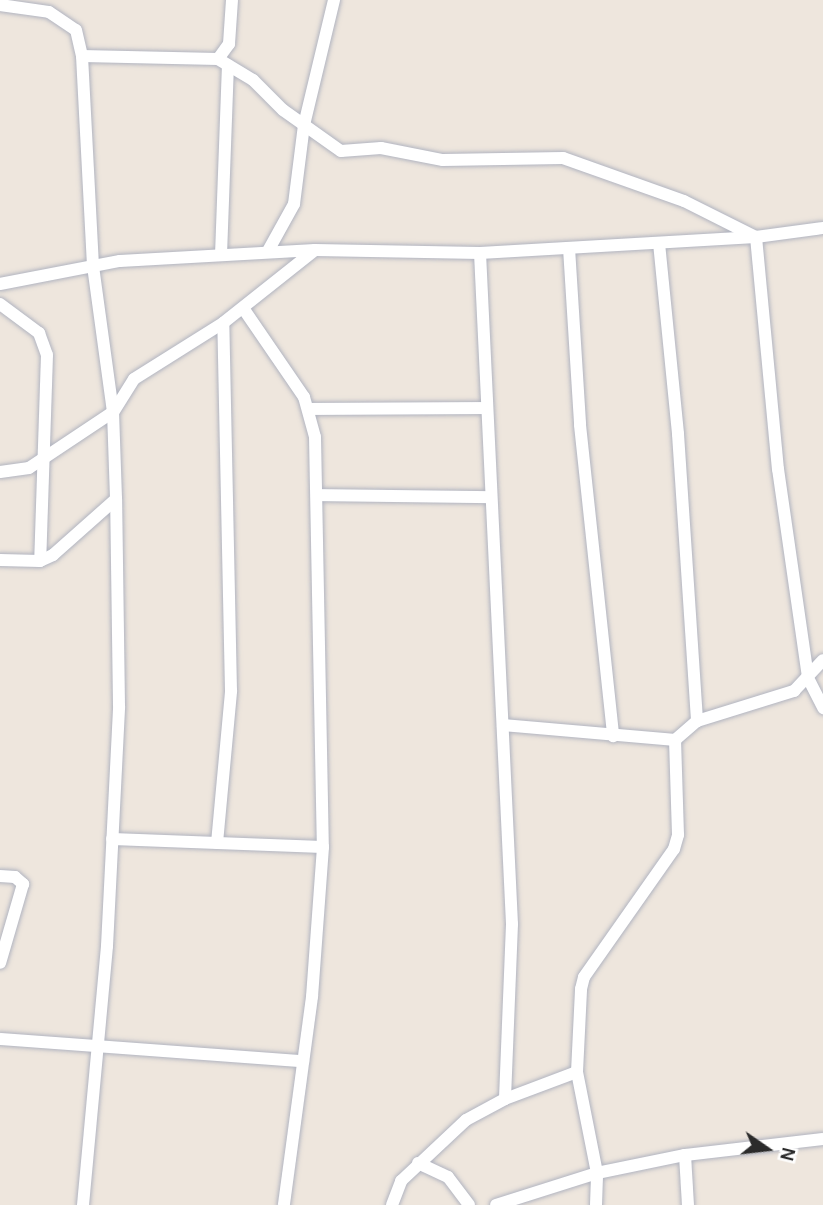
<!DOCTYPE html>
<html>
<head>
<meta charset="utf-8">
<style>
	body { margin:0 }
	#map { position:relative; width:823px; height:1205px; overflow:hidden; background:#eee6dd; font-family:Karla,sans-serif }
	div>[style] { position:absolute }
	.roads { filter:drop-shadow(0 0 2px #b1b4c0) drop-shadow(0 0 2px #b1b4c0) }
	.street>* { height:12px; margin:-6px; padding:0 6px; transform-origin:6px; border-radius:6px; background:#fff }
	span { translate:-50% -50%; white-space:nowrap; text-align:center; line-height:1.15; -webkit-text-stroke:7px #fff; paint-order:stroke }
	.north { position:absolute; left:732px; top:1114px; width:70px; height:70px; -webkit-text-stroke:5px #fff; paint-order:stroke; rotate:104deg; font-size:19px; font-weight:700; line-height:28px; text-align:center; color:#2b2b2b }
	.north::after { content:''; display:block; margin:auto; width:24px; height:32px; background:#2b2b2b; clip-path:polygon(50% 0,100% 100%,50% 72%,0 100%) }
</style>
</head>
<body>
<div id="map">
	<div class="roads">
		<div class="street">
			<i style="left:0;top:5px;width:49px;rotate:8.1deg"></i>
			<i style="left:49px;top:12px;width:32px;rotate:34deg"></i>
			<i style="left:76px;top:30px;width:27px;rotate:77deg"></i>
			<i style="left:82px;top:56px;width:210px;rotate:87deg"></i>
			<i style="left:93px;top:266px;width:147px;rotate:82.2deg"></i>
			<i style="left:113px;top:412px;width:101px;rotate:146.3deg"></i>
			<i style="left:29px;top:468px;width:29px;rotate:172deg"></i>
			<i style="left:82px;top:56px;width:136px;rotate:1.3deg"></i>
			<i style="left:218px;top:59px;width:41px;rotate:31deg"></i>
			<i style="left:253px;top:80px;width:42px;rotate:45deg"></i>
			<i style="left:283px;top:110px;width:71px;rotate:35.3deg"></i>
			<i style="left:341px;top:151px;width:40px;rotate:-4.3deg"></i>
			<i style="left:381px;top:148px;width:63px;rotate:11deg"></i>
			<i style="left:443px;top:160px;width:120px;rotate:-1deg"></i>
			<i style="left:563px;top:158px;width:128px;rotate:19.6deg"></i>
			<i style="left:684px;top:201px;width:80px;rotate:26.6deg"></i>
			<i style="left:756px;top:237px;width:233px;rotate:84.6deg"></i>
			<i style="left:778px;top:469px;width:211px;rotate:81.8deg"></i>
			<i style="left:808px;top:678px;width:34px;rotate:63deg"></i>
			<i style="left:218px;top:59px;width:19px;rotate:-54deg"></i>
			<i style="left:229px;top:44px;width:44px;rotate:-86.1deg"></i>
			<i style="left:659px;top:243px;width:192px;rotate:84.3deg"></i>
			<i style="left:678px;top:434px;width:288px;rotate:86.2deg"></i>
			<i style="left:569px;top:248px;width:177px;rotate:86.4deg"></i>
			<i style="left:580px;top:425px;width:313px;rotate:83.9deg"></i>
			<i style="left:315px;top:250px;width:165px;rotate:1deg"></i>
			<i style="left:480px;top:253px;width:276px;rotate:-3.3deg"></i>
			<i style="left:756px;top:237px;width:68px;rotate:-7.7deg"></i>
			<i style="left:268px;top:251px;width:54px;rotate:-61deg"></i>
			<i style="left:294px;top:204px;width:80px;rotate:-82.8deg"></i>
			<i style="left:304px;top:125px;width:129px;rotate:-76.5deg"></i>
			<i style="left:480px;top:253px;width:672px;rotate:87.27deg"></i>
			<i style="left:512px;top:924px;width:175px;rotate:92.3deg"></i>
			<i style="left:221px;top:255px;width:190px;rotate:-87.9deg"></i>
			<i style="left:0;top:284px;width:122px;rotate:-10.9deg"></i>
			<i style="left:120px;top:261px;width:195px;rotate:-3.2deg"></i>
			<i style="left:315px;top:250px;width:117px;rotate:141.6deg"></i>
			<i style="left:223px;top:323px;width:105px;rotate:147.8deg"></i>
			<i style="left:134px;top:379px;width:39px;rotate:122deg"></i>
			<i style="left:113px;top:412px;width:87px;rotate:88deg"></i>
			<i style="left:116px;top:499px;width:84px;rotate:138.4deg"></i>
			<i style="left:53px;top:555px;width:14px;rotate:155deg"></i>
			<i style="left:40px;top:561px;width:40px;rotate:-178.6deg"></i>
			<i style="left:0;top:304px;width:49px;rotate:36.6deg"></i>
			<i style="left:39px;top:333px;width:23px;rotate:70deg"></i>
			<i style="left:47px;top:355px;width:206px;rotate:91.9deg"></i>
			<i style="left:243px;top:308px;width:108px;rotate:55.6deg"></i>
			<i style="left:304px;top:397px;width:41px;rotate:74.6deg"></i>
			<i style="left:315px;top:437px;width:410px;rotate:88.9deg"></i>
			<i style="left:323px;top:847px;width:150px;rotate:94.2deg"></i>
			<i style="left:312px;top:997px;width:210px;rotate:97.7deg"></i>
			<i style="left:309px;top:409px;width:176px;rotate:-0.3deg"></i>
			<i style="left:317px;top:495px;width:173px;rotate:0.7deg"></i>
			<i style="left:503px;top:725px;width:173px;rotate:5deg"></i>
			<i style="left:112px;top:839px;width:211px;rotate:2.2deg"></i>
			<i style="left:217px;top:843px;width:153px;rotate:-84.7deg"></i>
			<i style="left:231px;top:691px;width:368px;rotate:-91.2deg"></i>
			<i style="left:0;top:876px;width:15px;rotate:4deg"></i>
			<i style="left:15px;top:877px;width:11px;rotate:41deg"></i>
			<i style="left:23px;top:884px;width:82px;rotate:106.2deg"></i>
			<i style="left:0;top:1039px;width:304px;rotate:4.2deg"></i>
			<i style="left:685px;top:1155px;width:50px;rotate:86.6deg"></i>
			<i style="left:418px;top:1163px;width:33px;rotate:25deg"></i>
			<i style="left:448px;top:1177px;width:35px;rotate:53deg"></i>
			<i style="left:83px;top:1205px;width:260px;rotate:-84.7deg"></i>
			<i style="left:107px;top:946px;width:240px;rotate:-87.1deg"></i>
			<i style="left:119px;top:706px;width:207px;rotate:-90.8deg"></i>
			<i style="left:392px;top:1205px;width:26px;rotate:-69deg"></i>
			<i style="left:401px;top:1181px;width:89px;rotate:-43.2deg"></i>
			<i style="left:466px;top:1120px;width:44px;rotate:-28.3deg"></i>
			<i style="left:505px;top:1099px;width:77px;rotate:-20.6deg"></i>
			<i style="left:496px;top:1205px;width:106px;rotate:-17.6deg"></i>
			<i style="left:597px;top:1173px;width:90px;rotate:-11.6deg"></i>
			<i style="left:685px;top:1155px;width:139px;rotate:-6.6deg"></i>
			<i style="left:596px;top:1205px;width:32px;rotate:-88deg"></i>
			<i style="left:597px;top:1173px;width:103px;rotate:-101.2deg"></i>
			<i style="left:577px;top:1072px;width:83px;rotate:-87.2deg"></i>
			<i style="left:581px;top:989px;width:12px;rotate:-76deg"></i>
			<i style="left:584px;top:977px;width:156px;rotate:-54.9deg"></i>
			<i style="left:674px;top:849px;width:15px;rotate:-74deg"></i>
			<i style="left:678px;top:835px;width:95px;rotate:-91.8deg"></i>
			<i style="left:675px;top:740px;width:29px;rotate:-41deg"></i>
			<i style="left:697px;top:721px;width:102px;rotate:-17.2deg"></i>
			<i style="left:794px;top:691px;width:42px;rotate:-46.9deg"></i>
		</div>
	</div>
	<div class="north">N</div>
</div>
</body>
</html>
